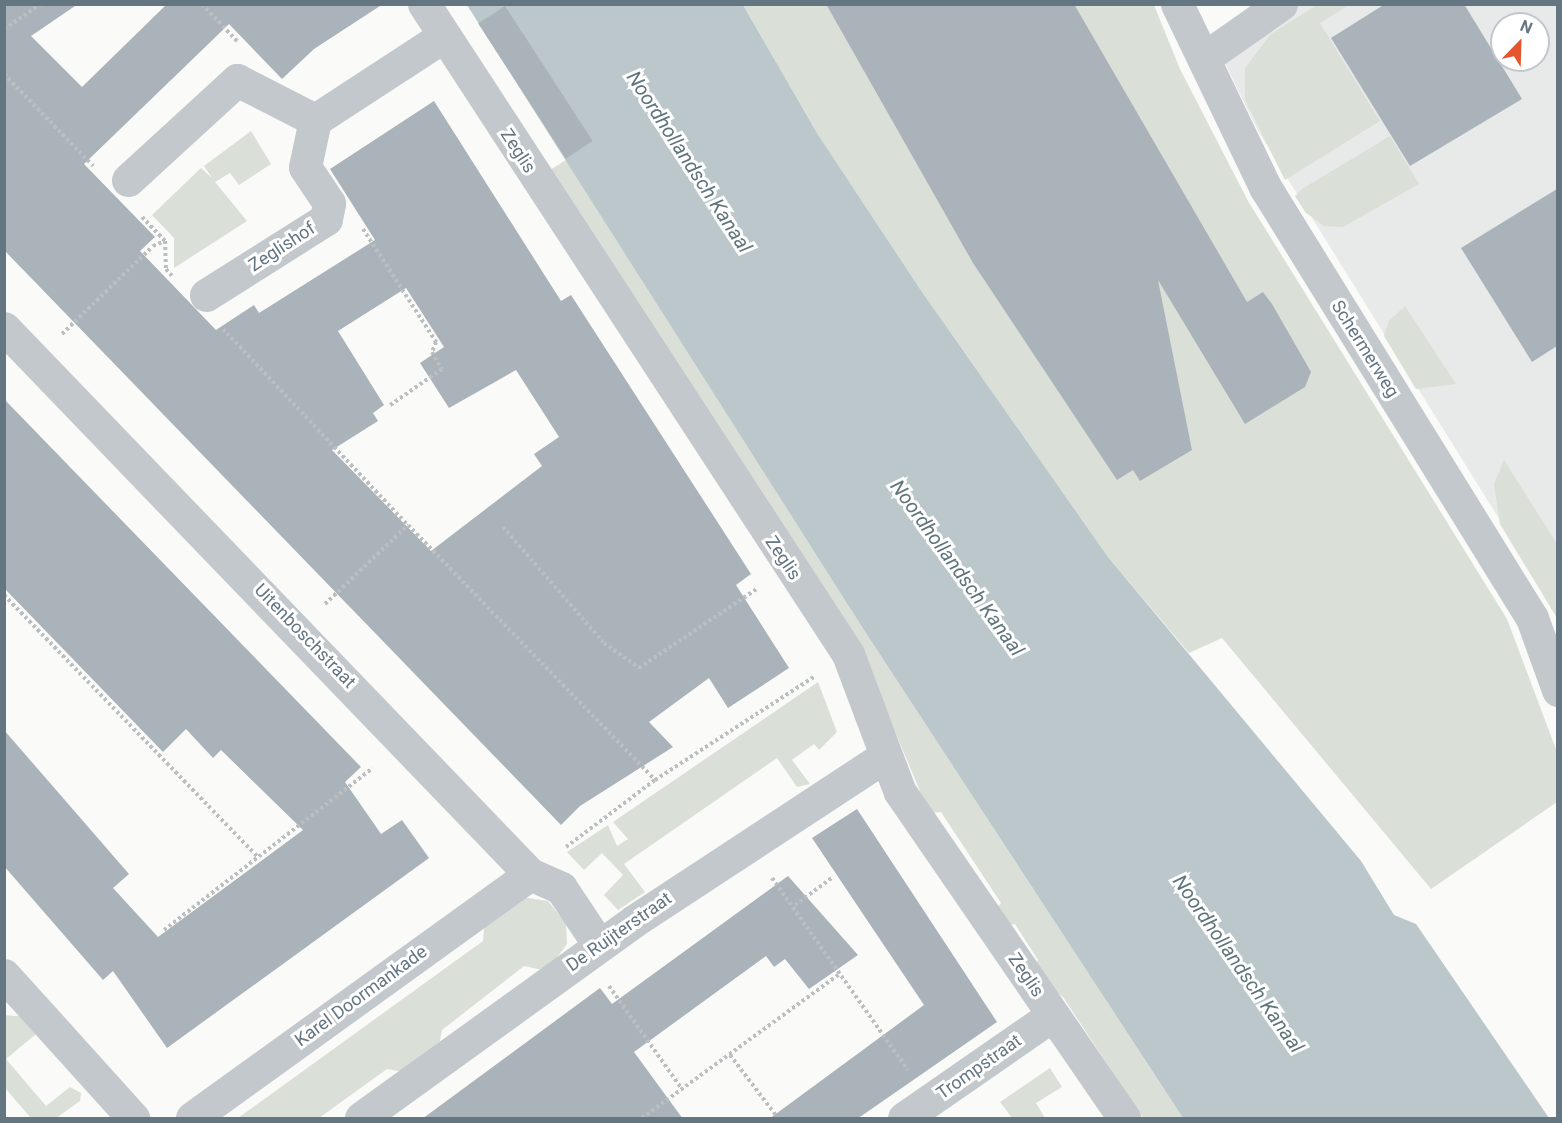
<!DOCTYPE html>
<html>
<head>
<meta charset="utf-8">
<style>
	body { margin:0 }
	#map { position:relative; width:1562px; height:1123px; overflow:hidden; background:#fafaf8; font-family:Roboto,sans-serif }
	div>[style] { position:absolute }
	.built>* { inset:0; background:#e8e9e9 }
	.green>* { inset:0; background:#dadfd7 }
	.water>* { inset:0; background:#bbc7cb }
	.building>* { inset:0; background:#aab3b9; transform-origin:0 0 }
	.path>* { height:4px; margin-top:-2px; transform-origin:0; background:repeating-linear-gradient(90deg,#bbbfc2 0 3px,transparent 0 6px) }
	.minor>* { height:33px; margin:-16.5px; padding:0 16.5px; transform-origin:16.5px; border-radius:16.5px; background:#c3c8cc }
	span { translate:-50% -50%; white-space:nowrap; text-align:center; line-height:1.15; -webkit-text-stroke:6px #fff; paint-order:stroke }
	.street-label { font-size:18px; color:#657683 }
	.water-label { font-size:20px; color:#60757c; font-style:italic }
	.frame { position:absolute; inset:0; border:6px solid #657683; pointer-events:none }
	.north { position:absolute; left:1490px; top:12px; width:60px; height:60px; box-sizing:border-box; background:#fff; border:2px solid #c1c8cd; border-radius:50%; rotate:23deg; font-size:16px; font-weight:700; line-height:24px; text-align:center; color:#657683 }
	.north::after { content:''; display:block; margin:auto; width:21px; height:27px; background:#e4572e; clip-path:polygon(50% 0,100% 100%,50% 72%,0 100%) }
</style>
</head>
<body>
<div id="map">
	<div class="built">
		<i style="clip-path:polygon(evenodd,1272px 5px,1557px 5px,1557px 621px,1552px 604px,1258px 131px,1215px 43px,1272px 5px,1502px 24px,1538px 24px,1538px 60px,1502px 60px,1502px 24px)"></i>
	</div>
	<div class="green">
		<i style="clip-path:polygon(743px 5px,1154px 5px,1180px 69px,1248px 201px,1507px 619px,1557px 752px,1557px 802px,1431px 889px,1222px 638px,1189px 653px,1108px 557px,920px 289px,817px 133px)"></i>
		<i style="clip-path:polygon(1317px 5px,1349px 5px,1320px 23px,1380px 121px,1285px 180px,1245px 100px,1245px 68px,1271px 34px)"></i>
		<i style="clip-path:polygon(251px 131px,271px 164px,239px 185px,230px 173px,215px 182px,247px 221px,174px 268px,174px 238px,152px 215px,201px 168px,212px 178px,204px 166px)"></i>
		<i style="clip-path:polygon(1390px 136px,1419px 184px,1343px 227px,1324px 226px,1305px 212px,1295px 196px,1302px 189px)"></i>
		<i style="clip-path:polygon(566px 160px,862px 627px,1183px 1118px,1143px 1118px,1063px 997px,1032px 971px,1038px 960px,1015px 924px,1004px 926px,995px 911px,1001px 903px,941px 812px,929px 813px,856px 637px,545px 173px)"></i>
		<i style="clip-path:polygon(1405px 306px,1456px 384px,1416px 389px,1384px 336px,1389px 321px)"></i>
		<i style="clip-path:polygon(1504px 460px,1557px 544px,1557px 618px,1500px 524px,1494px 484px)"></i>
		<i style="clip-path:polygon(818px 682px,837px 732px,819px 750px,814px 744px,792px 760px,810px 784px,797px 787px,777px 758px,624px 864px,645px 892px,618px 910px,604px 895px,623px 875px,602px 853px,584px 870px,567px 852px,608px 825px,617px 846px,628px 839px,613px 822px)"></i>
		<i style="clip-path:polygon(521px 897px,548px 901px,566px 924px,567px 944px,547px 971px,524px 966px,442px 1030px,439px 1046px,403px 1072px,387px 1069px,319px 1118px,238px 1118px,483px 941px,485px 918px)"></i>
		<i style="clip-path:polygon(4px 1015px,28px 1017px,36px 1034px,6px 1059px,46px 1106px,70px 1087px,81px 1093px,80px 1101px,56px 1118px,31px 1118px,5px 1088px)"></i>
		<i style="clip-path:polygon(1050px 1068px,1062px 1087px,1036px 1103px,1045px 1118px,1012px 1118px,1000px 1102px)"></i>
	</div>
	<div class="water">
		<i style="clip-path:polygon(467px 5px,743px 5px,817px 133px,920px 289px,1108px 557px,1361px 861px,1394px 915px,1416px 924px,1549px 1118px,1183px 1118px,862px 627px)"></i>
	</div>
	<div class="building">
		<i style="clip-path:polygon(evenodd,4px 4px,78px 4px,31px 36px,82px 87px,167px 4px,383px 4px,314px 49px,282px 79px,229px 24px,84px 164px,155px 237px,140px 251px,216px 330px,254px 305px,259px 313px,375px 240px,330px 169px,434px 101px,561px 301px,571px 295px,751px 574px,736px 585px,789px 668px,728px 708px,709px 678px,649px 722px,673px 747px,580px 806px,561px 825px,4px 250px,4px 4px,406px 288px,444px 347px,420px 363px,449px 408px,516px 370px,559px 437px,534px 454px,542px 466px,431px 551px,332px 450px,378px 421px,373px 413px,384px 405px,338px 331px,406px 288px)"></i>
		<i style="clip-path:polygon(826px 4px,1074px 4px,1247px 302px,1263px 292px,1272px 304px,1311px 372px,1305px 387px,1245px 424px,1158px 280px,1192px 450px,1140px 481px,1133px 470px,1117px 480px,973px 263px)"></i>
		<i style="clip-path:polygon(1385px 4px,1464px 4px,1522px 99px,1410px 166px,1331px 38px)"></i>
		<i style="left:505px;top:6px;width:161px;height:32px;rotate:57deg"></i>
		<i style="clip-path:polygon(1557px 189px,1557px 346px,1532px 362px,1461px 248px)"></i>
		<i style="clip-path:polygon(4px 399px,361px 767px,345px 782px,381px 834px,402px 820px,429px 858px,167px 1048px,113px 971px,103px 980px,4px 866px,4px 730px,129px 874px,113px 888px,158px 937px,303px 830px,221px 750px,213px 758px,186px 729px,163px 752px,4px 588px)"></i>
		<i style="clip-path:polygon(857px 809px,997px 1022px,857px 1119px,769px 1119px,924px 1005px,812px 838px)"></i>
		<i style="clip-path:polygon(788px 876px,858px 955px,809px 989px,785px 959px,774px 967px,766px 956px,634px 1052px,683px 1119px,422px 1119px,600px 988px,612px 1004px)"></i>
	</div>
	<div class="path">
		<i style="left:202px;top:4px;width:51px;rotate:46.6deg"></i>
		<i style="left:4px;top:29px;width:45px;rotate:-34deg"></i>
		<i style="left:4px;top:74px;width:128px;rotate:45.9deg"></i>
		<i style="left:142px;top:217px;width:33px;rotate:46deg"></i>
		<i style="left:165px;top:241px;width:28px;rotate:88deg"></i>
		<i style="left:166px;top:269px;width:9px;rotate:49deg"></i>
		<i style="left:363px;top:229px;width:135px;rotate:57.1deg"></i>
		<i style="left:436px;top:342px;width:11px;rotate:112deg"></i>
		<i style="left:432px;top:352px;width:20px;rotate:60deg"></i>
		<i style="left:442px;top:369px;width:65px;rotate:145.1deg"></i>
		<i style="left:223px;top:329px;width:270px;rotate:46.7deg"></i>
		<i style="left:62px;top:334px;width:127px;rotate:-44deg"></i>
		<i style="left:153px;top:246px;width:13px;rotate:-23deg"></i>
		<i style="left:503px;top:527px;width:154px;rotate:49deg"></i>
		<i style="left:604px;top:643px;width:43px;rotate:35.5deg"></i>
		<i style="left:639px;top:668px;width:143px;rotate:-33.9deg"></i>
		<i style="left:4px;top:595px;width:365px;rotate:45.9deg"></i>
		<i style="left:325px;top:604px;width:115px;rotate:-43.6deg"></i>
		<i style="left:408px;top:525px;width:355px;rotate:45.9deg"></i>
		<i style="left:566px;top:847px;width:111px;rotate:-37deg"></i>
		<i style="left:655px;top:780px;width:191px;rotate:-33deg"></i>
		<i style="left:772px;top:878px;width:235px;rotate:54.7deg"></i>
		<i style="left:795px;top:905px;width:47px;rotate:-36.4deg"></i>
		<i style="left:164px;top:930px;width:264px;rotate:-37.8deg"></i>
		<i style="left:609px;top:986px;width:126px;rotate:54.7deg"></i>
		<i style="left:730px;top:1055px;width:79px;rotate:52.7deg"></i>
		<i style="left:642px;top:1118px;width:246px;rotate:-36.1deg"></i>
	</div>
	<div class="minor">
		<i style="left:424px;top:4px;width:776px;rotate:56.88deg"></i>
		<i style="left:848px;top:654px;width:147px;rotate:69.4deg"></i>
		<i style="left:900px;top:792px;width:396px;rotate:55.5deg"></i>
		<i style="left:1177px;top:4px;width:203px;rotate:64.3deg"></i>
		<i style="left:1265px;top:187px;width:507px;rotate:58.22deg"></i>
		<i style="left:1532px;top:618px;width:77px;rotate:70.1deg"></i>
		<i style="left:1204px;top:58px;width:94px;rotate:-35deg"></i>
		<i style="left:128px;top:180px;width:148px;rotate:-42.5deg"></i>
		<i style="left:237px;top:80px;width:88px;rotate:27.1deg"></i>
		<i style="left:315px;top:120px;width:154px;rotate:-33.1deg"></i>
		<i style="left:206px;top:295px;width:142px;rotate:-32.3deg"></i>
		<i style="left:326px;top:219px;width:16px;rotate:-79deg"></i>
		<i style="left:329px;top:203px;width:43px;rotate:-123.7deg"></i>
		<i style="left:305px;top:167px;width:48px;rotate:-78deg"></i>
		<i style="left:4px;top:328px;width:758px;rotate:46.07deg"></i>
		<i style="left:530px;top:874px;width:34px;rotate:24deg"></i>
		<i style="left:561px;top:888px;width:69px;rotate:56.3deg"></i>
		<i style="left:4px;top:975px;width:193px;rotate:47.9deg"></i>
		<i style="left:192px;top:1118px;width:417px;rotate:-35.8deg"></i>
		<i style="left:361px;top:1118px;width:337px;rotate:-35.8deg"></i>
		<i style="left:634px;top:921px;width:299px;rotate:-33.3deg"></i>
		<i style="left:904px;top:1118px;width:181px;rotate:-34.7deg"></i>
	</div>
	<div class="street-label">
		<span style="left:518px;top:151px;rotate:57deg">Zeglis</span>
		<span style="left:282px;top:247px;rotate:-33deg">Zeglishof</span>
		<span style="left:1365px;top:349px;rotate:58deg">Schermerweg</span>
		<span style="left:783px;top:558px;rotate:56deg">Zeglis</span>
		<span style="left:305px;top:636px;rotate:46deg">Uitenboschstraat</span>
		<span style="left:619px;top:932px;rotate:-35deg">De Ruijterstraat</span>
		<span style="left:1026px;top:975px;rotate:56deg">Zeglis</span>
		<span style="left:361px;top:996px;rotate:-36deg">Karel Doormankade</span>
		<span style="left:979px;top:1067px;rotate:-35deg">Trompstraat</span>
	</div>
	<div class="water-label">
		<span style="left:689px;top:162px;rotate:57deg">Noordhollandsch Kanaal</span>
		<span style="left:957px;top:568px;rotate:54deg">Noordhollandsch Kanaal</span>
		<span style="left:1238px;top:964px;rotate:55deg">Noordhollandsch Kanaal</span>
	</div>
	<div class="frame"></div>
	<div class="north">N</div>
</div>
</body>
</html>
